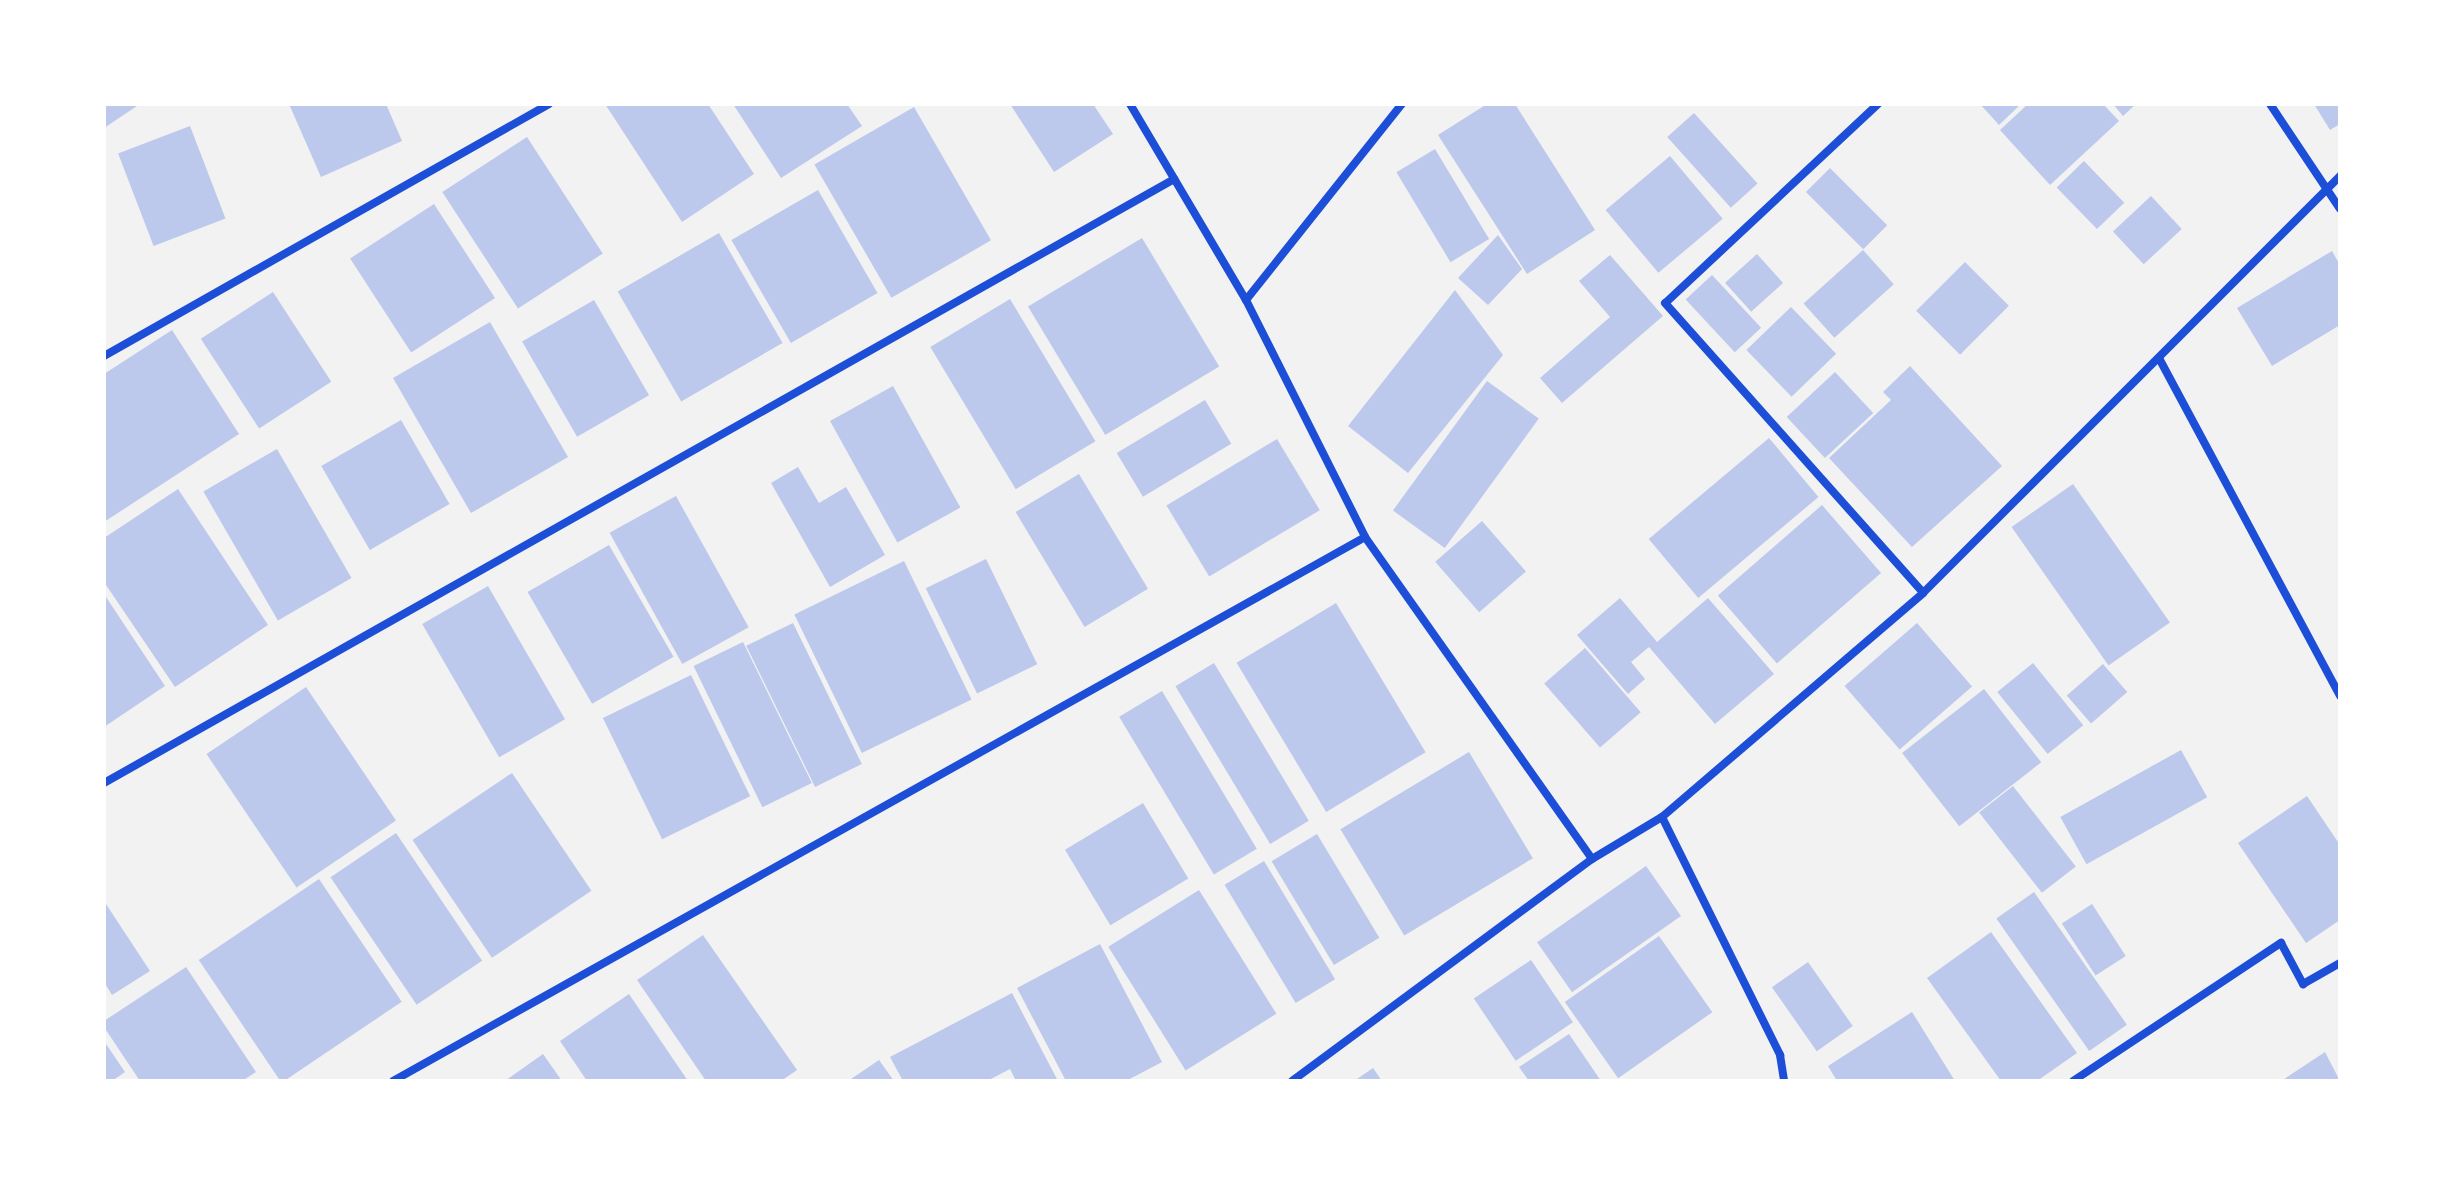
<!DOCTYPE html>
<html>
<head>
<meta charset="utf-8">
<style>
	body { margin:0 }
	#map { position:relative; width:2444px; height:1185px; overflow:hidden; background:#f2f2f2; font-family:"PT Sans Narrow",sans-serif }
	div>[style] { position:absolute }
	.building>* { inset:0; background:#bdc9ec; transform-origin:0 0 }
	.minor>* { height:8px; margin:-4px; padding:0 4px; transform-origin:4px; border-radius:4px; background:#1d4ed8 }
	span { translate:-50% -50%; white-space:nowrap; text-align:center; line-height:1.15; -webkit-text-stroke:8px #fff; paint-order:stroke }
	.frame { position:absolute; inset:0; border:106px solid #fff; pointer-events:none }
</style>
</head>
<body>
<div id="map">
	<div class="building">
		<i style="clip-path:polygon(104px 104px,140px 104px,104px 128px)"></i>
		<i style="clip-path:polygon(289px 104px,386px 104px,402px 141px,321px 177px)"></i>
		<i style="clip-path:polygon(605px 104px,708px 104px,754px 174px,682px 222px)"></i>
		<i style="clip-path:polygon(733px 104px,847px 104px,862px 126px,781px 178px)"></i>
		<i style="clip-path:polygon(1010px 104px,1093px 104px,1113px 134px,1054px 172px)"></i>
		<i style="clip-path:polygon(1487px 104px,1515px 104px,1595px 230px,1527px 274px,1438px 135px)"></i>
		<i style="clip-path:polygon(1980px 104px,2021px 104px,1999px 125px)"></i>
		<i style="clip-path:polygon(2028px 104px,2103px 104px,2119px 121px,2050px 185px,2000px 130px)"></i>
		<i style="clip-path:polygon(2113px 104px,2136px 104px,2123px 116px)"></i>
		<i style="clip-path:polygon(2314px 104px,2340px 104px,2340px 124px,2330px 130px)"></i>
		<i style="left:914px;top:107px;width:154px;height:115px;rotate:60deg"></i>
		<i style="left:1694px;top:113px;width:95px;height:36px;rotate:48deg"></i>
		<i style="left:190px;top:126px;width:99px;height:77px;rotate:69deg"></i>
		<i style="left:527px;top:137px;width:139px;height:101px;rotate:57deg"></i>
		<i style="left:1435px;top:149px;width:105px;height:45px;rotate:59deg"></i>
		<i style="left:1670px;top:156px;width:82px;height:84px;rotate:50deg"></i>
		<i style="left:2084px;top:161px;width:58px;height:38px;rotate:46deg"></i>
		<i style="left:1830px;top:168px;width:81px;height:34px;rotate:45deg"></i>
		<i style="left:818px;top:190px;width:119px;height:100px;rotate:60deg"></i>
		<i style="left:2151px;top:196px;width:45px;height:52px;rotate:47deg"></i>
		<i style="left:434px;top:204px;width:112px;height:100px;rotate:57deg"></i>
		<i style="left:719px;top:233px;width:127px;height:117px;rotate:60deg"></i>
		<i style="clip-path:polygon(1498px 235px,1522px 269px,1488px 305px,1458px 278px)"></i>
		<i style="left:1142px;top:238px;width:150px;height:133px;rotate:59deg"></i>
		<i style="left:1863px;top:250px;width:46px;height:80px;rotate:48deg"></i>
		<i style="clip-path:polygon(2332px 251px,2340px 265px,2340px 325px,2272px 366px,2237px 308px)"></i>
		<i style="left:1757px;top:254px;width:39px;height:43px;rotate:48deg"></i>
		<i style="clip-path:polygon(1610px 255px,1663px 316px,1562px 403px,1540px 378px,1610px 317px,1579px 281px)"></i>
		<i style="left:1965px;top:262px;width:62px;height:69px;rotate:45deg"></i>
		<i style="left:1712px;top:275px;width:72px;height:36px;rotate:47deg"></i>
		<i style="clip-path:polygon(1455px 290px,1503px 355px,1408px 473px,1348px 426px)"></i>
		<i style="left:273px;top:292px;width:107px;height:86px;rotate:57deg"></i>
		<i style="left:1010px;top:299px;width:166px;height:93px;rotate:59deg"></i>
		<i style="left:594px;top:300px;width:110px;height:83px;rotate:60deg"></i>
		<i style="left:1791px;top:307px;width:65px;height:62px;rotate:46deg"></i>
		<i style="left:490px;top:322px;width:156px;height:112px;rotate:60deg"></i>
		<i style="clip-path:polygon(172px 330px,239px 434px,104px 522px,104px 374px)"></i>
		<i style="clip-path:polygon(1910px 366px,2002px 466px,1912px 547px,1829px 458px,1891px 400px,1883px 392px)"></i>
		<i style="left:1835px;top:372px;width:56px;height:66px;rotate:47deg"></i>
		<i style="left:1487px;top:381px;width:64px;height:160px;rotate:36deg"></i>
		<i style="left:893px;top:386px;width:139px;height:72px;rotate:61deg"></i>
		<i style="left:1205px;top:400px;width:51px;height:103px;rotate:59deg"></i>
		<i style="left:401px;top:420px;width:97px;height:92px;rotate:60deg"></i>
		<i style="left:1769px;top:438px;width:77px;height:157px;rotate:50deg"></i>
		<i style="left:1277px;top:439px;width:83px;height:129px;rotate:59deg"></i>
		<i style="left:277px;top:449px;width:149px;height:85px;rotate:60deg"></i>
		<i style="clip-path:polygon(798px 467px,819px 503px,846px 487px,885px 555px,830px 587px,771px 483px)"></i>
		<i style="left:1079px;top:474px;width:134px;height:74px;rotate:59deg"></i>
		<i style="left:2073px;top:484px;width:169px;height:75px;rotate:55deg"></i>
		<i style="clip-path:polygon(178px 489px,268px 625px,175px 687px,104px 582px,104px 538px)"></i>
		<i style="left:676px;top:496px;width:150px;height:76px;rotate:61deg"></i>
		<i style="left:1822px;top:505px;width:90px;height:138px;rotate:49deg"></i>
		<i style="left:1482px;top:521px;width:67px;height:62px;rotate:49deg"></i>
		<i style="left:609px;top:545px;width:129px;height:94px;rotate:60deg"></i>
		<i style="left:986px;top:559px;width:117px;height:67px;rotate:64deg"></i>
		<i style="left:904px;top:561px;width:154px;height:122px;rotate:64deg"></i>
		<i style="left:488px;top:586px;width:154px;height:76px;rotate:60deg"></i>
		<i style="clip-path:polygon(104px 594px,165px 686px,104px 727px)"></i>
		<i style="clip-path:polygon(1620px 598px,1657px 642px,1708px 598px,1774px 674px,1715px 724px,1649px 647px,1631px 662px,1645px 679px,1628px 694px,1577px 635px)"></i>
		<i style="left:1336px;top:603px;width:174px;height:116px;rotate:59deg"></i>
		<i style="left:793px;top:623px;width:157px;height:52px;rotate:64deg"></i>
		<i style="left:1917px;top:623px;width:84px;height:96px;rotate:49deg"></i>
		<i style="left:743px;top:642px;width:157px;height:55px;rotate:64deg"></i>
		<i style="left:1585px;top:648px;width:85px;height:54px;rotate:49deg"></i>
		<i style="left:1214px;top:663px;width:184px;height:45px;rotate:59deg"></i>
		<i style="left:2033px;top:663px;width:80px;height:46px;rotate:51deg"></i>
		<i style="left:2103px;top:664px;width:37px;height:48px;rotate:49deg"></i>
		<i style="left:691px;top:675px;width:135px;height:98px;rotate:64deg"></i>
		<i style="left:306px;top:687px;width:161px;height:120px;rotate:56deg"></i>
		<i style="left:1984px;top:689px;width:93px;height:104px;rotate:52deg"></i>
		<i style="left:1162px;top:691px;width:184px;height:50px;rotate:59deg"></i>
		<i style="left:2181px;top:750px;width:54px;height:138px;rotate:61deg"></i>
		<i style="left:1469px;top:752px;width:124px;height:150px;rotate:59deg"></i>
		<i style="left:512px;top:773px;width:142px;height:120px;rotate:56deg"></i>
		<i style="left:2013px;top:786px;width:102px;height:43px;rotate:52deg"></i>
		<i style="clip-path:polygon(2307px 796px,2340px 845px,2340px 920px,2306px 943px,2238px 843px)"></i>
		<i style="left:1143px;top:803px;width:88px;height:91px;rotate:59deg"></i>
		<i style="left:396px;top:833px;width:154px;height:79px;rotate:56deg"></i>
		<i style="left:1317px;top:834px;width:121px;height:53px;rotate:59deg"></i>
		<i style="left:1264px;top:861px;width:138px;height:46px;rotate:59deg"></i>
		<i style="left:1646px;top:866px;width:61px;height:133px;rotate:55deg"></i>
		<i style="left:319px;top:879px;width:148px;height:145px;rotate:56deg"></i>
		<i style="left:1199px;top:890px;width:146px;height:107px;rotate:58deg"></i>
		<i style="left:2034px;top:892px;width:162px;height:46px;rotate:55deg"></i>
		<i style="clip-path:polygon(104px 901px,150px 971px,112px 995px,104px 982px)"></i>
		<i style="left:2092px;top:904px;width:62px;height:36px;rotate:57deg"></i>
		<i style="clip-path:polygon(1991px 932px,2077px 1053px,2037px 1081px,2001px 1081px,1927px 978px)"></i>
		<i style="clip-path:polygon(703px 935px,797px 1070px,781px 1081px,706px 1081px,637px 980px)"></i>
		<i style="left:1659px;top:936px;width:93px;height:115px;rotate:55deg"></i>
		<i style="clip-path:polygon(1100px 944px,1162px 1062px,1126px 1081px,1066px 1081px,1017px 988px)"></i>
		<i style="left:1531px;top:960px;width:75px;height:69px;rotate:56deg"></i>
		<i style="left:1808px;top:962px;width:78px;height:44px;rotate:55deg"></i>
		<i style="clip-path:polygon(186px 967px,256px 1072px,242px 1081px,140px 1081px,104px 1027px,104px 1021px)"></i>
		<i style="clip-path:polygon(1012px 993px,1058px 1081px,1016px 1081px,1010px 1069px,987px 1081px,903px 1081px,890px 1057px)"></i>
		<i style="clip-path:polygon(629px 994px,688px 1081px,587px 1081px,560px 1041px)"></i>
		<i style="clip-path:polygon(1912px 1012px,1955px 1081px,1837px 1081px,1828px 1066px)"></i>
		<i style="clip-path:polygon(1569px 1034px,1601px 1081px,1529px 1081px,1519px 1067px)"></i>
		<i style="clip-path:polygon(104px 1041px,125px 1072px,112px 1081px,104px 1081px)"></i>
		<i style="clip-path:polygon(2325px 1052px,2340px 1081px,2281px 1081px)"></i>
		<i style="clip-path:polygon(543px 1054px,562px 1081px,505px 1081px)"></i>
		<i style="clip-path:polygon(879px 1060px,894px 1081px,848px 1081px)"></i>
		<i style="clip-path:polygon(1373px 1068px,1382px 1081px,1354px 1081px)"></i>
	</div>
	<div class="minor">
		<i style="left:1130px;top:104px;width:228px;rotate:59.4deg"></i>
		<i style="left:1246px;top:300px;width:265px;rotate:63.3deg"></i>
		<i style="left:1365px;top:537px;width:394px;rotate:54.8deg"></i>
		<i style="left:1878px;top:104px;width:291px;rotate:136.9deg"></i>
		<i style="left:1665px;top:303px;width:388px;rotate:48.3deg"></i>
		<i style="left:2270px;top:104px;width:126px;rotate:56.3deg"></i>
		<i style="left:1246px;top:300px;width:251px;rotate:-51.5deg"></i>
		<i style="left:104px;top:356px;width:511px;rotate:-29.52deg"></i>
		<i style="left:2160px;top:360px;width:381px;rotate:61.8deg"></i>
		<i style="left:104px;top:783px;width:1229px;rotate:-29.44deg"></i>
		<i style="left:1662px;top:817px;width:266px;rotate:63.6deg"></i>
		<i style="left:1780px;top:1055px;width:26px;rotate:81deg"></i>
		<i style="left:393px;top:1081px;width:1114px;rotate:-29.23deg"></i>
		<i style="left:1292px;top:1081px;width:373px;rotate:-36.5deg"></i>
		<i style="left:1592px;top:859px;width:82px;rotate:-31deg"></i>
		<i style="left:1662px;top:817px;width:344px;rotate:-40.6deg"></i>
		<i style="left:1923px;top:593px;width:590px;rotate:-45deg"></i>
		<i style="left:2073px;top:1081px;width:250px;rotate:-33.6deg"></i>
		<i style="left:2281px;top:943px;width:47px;rotate:61.8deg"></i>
		<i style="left:2303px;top:984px;width:43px;rotate:-29.6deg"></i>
	</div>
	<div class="frame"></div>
</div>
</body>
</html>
